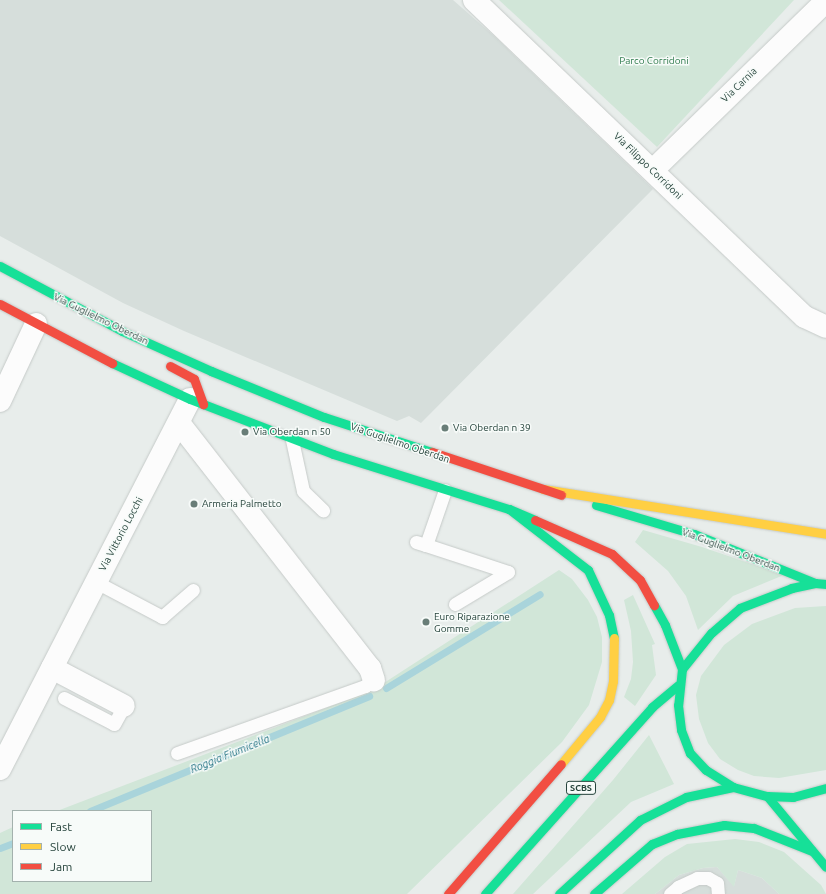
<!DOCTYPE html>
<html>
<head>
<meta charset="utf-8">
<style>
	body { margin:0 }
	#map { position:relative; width:826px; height:894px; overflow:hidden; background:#e8edeb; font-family:Ubuntu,sans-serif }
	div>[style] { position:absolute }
	.built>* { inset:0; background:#d6dedb }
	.green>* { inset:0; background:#d1e6d8 }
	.stream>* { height:7px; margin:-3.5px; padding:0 3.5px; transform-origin:3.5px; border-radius:3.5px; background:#a9d4db }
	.roads { filter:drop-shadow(0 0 1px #c5cac8) drop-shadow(0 0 1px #c5cac8) }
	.lane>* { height:13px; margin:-6.5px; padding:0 6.5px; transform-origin:6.5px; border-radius:6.5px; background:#fcfcfc }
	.street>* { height:22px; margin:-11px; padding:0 11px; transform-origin:11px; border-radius:11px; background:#fcfcfc }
	.fast>* { height:9px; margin:-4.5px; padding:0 4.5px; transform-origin:4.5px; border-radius:4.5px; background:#16e098 }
	.slow>* { height:9px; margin:-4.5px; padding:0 4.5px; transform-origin:4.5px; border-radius:4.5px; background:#ffcf43 }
	.jam>* { height:9px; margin:-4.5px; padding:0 4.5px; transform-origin:4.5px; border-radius:4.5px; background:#f24e42 }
	.dots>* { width:11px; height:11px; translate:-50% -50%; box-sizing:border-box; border:2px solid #f7fbf9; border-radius:50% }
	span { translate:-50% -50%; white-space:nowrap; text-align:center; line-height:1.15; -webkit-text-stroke:3px #f7fbf9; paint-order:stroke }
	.shield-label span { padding:1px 3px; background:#f7fbf9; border:1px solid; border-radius:3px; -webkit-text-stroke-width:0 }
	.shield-label { font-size:9px; color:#24423a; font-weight:700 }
	.park-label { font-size:10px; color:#2d7a4b }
	.street-label { font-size:10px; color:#24423a }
	.poi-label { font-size:10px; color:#24423a }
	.left { translate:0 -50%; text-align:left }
	.water-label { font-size:11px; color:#1c6f80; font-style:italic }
	.legend { position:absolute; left:12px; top:810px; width:140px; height:72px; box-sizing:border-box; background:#f7fbf9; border:1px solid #a3b1ad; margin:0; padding:5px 7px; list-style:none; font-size:12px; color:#24423a }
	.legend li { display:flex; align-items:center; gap:8px; height:20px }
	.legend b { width:20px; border:1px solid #a3b1ad }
</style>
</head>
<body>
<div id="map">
	<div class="built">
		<i style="clip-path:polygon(0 0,453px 0,493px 35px,653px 189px,421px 423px,409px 416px,397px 421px,184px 331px,123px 303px,0 236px)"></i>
		<i style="clip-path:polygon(717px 867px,734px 886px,738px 870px,762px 878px,779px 894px,655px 894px,679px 875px,703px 868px)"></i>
	</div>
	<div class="green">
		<i style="clip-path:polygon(499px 0,794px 0,657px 147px)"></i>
		<i style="clip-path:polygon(643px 530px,702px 547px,784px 575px,733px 596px,698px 630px,686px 596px,668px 571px,635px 542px)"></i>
		<i style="clip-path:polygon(559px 570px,572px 579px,588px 600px,597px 617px,602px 637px,602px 662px,589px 705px,562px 742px,407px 894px,0 894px,0 833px,13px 827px,13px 881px,151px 881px,151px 811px,57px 811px,373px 690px)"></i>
		<i style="clip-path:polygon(633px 595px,655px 644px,652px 645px,656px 675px,635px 706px,624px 697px,631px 679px,633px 662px,631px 631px,624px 600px)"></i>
		<i style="clip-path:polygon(826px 606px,826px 770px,779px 778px,754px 776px,738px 770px,720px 759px,708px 743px,699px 719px,696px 695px,701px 676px,724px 645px,752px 624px,795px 608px)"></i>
		<i style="clip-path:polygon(649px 735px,674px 784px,631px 802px,533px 894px,513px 894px,613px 780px)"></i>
		<i style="clip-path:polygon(735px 839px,759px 842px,784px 852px,821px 885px,826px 894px,779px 894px,762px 878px,738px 870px,734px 887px,717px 867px,703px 868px,679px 875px,655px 894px,622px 894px,665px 857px,687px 844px)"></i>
	</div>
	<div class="stream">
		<i style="left:386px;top:688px;width:180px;rotate:-31.4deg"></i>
		<i style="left:90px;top:811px;width:302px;rotate:-22.4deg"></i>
		<i style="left:0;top:848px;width:14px;rotate:-21deg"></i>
	</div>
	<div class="roads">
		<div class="lane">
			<i style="left:292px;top:440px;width:52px;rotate:77.8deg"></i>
			<i style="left:303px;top:491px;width:28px;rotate:44deg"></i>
			<i style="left:416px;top:542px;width:10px;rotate:17deg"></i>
			<i style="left:426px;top:545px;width:58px;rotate:-70.9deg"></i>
			<i style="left:426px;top:545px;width:86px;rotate:18.2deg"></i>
			<i style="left:96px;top:582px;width:75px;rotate:27.9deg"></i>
			<i style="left:162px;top:617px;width:41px;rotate:-41.1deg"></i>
			<i style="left:455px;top:604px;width:62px;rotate:-31.1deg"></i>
			<i style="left:64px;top:698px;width:56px;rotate:27.5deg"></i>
			<i style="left:114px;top:724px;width:21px;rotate:-61deg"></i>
			<i style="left:177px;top:753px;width:200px;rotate:-19.6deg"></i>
			<i style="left:365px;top:686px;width:11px;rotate:-34deg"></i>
			<i style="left:670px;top:894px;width:11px;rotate:-41deg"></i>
			<i style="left:678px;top:887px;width:21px;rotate:-25deg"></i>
			<i style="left:697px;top:878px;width:11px"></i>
			<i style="left:708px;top:878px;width:10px;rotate:29deg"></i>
			<i style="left:717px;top:883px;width:11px;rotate:85deg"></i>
		</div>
		<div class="street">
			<i style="left:474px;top:0;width:458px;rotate:43.8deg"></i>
			<i style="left:805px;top:317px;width:23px;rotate:25deg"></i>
			<i style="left:653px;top:170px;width:242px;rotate:-44.3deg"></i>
			<i style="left:0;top:401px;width:85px;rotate:-64.9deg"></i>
			<i style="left:179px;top:423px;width:311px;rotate:52.1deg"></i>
			<i style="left:370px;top:668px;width:13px;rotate:72deg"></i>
			<i style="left:52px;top:668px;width:81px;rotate:27.8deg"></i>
			<i style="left:0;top:769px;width:416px;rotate:-62.8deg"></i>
		</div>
		<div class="fast">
			<i style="left:0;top:266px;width:138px;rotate:28deg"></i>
			<i style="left:122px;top:331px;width:98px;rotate:24.2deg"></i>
			<i style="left:211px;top:371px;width:122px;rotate:22.2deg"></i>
			<i style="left:324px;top:417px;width:114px;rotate:18deg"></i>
			<i style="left:112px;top:363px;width:86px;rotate:24.8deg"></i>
			<i style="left:190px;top:399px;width:153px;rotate:21deg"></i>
			<i style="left:333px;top:454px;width:184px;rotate:17.4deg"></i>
			<i style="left:509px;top:509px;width:28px;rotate:23deg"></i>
			<i style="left:596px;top:505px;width:102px;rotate:16.5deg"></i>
			<i style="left:694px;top:534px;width:131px;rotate:22deg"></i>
			<i style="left:509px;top:509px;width:100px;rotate:37.7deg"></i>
			<i style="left:588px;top:570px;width:50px;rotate:65deg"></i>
			<i style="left:609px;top:615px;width:24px;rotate:78deg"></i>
			<i style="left:826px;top:584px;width:11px;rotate:-175deg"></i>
			<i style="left:815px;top:583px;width:24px;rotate:168deg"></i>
			<i style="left:792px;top:588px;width:56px;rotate:159deg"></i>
			<i style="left:740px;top:608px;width:38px;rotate:139deg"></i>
			<i style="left:711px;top:633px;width:46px;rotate:128.9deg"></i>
			<i style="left:682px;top:669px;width:36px;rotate:96deg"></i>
			<i style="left:678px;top:705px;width:25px;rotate:83deg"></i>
			<i style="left:681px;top:730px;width:25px;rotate:69deg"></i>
			<i style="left:690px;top:753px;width:23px;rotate:47deg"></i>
			<i style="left:706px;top:770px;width:32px;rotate:32deg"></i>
			<i style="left:733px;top:787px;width:35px;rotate:15deg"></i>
			<i style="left:767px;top:796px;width:26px;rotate:2deg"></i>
			<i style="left:793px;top:797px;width:34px;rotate:-15deg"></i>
			<i style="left:654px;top:605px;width:23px;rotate:61deg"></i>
			<i style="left:665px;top:625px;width:47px;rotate:68.9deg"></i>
			<i style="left:767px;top:796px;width:92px;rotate:50.3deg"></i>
			<i style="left:485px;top:894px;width:251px;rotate:-48.2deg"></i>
			<i style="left:652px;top:707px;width:34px;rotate:-40deg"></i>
			<i style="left:559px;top:894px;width:110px;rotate:-42.4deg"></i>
			<i style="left:640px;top:820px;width:51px;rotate:-26.6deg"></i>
			<i style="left:686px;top:797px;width:48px;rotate:-12deg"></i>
			<i style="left:594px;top:894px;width:77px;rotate:-40.8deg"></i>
			<i style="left:652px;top:844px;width:27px;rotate:-22deg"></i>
			<i style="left:677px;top:834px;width:48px;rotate:-10.8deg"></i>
			<i style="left:724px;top:825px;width:30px;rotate:6deg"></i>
			<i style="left:754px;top:828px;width:62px;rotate:21.6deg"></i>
		</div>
		<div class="slow">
			<i style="left:543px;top:489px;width:287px;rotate:9deg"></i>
			<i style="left:561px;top:764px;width:61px;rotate:-50.3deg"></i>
			<i style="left:600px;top:717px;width:19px;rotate:-62deg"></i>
			<i style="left:609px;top:700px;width:19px;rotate:-78deg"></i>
			<i style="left:613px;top:681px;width:43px;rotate:-88.7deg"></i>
		</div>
		<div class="jam">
			<i style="left:0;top:304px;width:127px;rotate:27.8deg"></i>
			<i style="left:170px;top:366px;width:27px;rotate:28deg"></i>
			<i style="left:194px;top:379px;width:27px;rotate:70deg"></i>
			<i style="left:432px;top:452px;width:136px;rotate:18.4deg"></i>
			<i style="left:535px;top:520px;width:84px;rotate:23.8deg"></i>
			<i style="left:612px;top:554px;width:38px;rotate:43deg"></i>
			<i style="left:640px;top:580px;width:29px;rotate:61deg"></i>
			<i style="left:448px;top:894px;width:172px;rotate:-49deg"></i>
		</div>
	</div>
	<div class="dots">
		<i style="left:445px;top:428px;background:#697e78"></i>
		<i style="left:245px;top:432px;background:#697e78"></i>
		<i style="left:194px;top:504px;background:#697e78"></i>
		<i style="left:426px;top:622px;background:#697e78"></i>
	</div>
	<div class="shield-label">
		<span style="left:581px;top:788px">SCBS</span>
	</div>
	<div class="park-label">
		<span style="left:654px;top:61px">Parco Corridoni</span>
	</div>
	<div class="street-label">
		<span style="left:739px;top:85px;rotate:-44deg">Via Carnia</span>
		<span style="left:648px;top:166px;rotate:44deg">Via Filippo Corridoni</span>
		<span style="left:101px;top:319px;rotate:26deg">Via Guglielmo Oberdan</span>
		<span style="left:400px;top:443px;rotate:19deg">Via Guglielmo Oberdan</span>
		<span style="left:121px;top:534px;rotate:-62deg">Via Vittorio Locchi</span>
		<span style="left:731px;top:550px;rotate:21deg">Via Guglielmo Oberdan</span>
	</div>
	<div class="poi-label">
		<span class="left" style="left:453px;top:428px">Via Oberdan n 39</span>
		<span class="left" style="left:253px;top:432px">Via Oberdan n 50</span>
		<span class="left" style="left:202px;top:504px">Armeria Palmetto</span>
		<span class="left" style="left:434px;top:622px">Euro Riparazione<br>Gomme</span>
	</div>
	<div class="water-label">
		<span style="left:230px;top:754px;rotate:-22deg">Roggia Fiumicella</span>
	</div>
	<ul class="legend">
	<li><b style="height:5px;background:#16e098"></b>Fast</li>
	<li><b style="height:5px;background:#ffcf43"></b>Slow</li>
	<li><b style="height:5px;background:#f24e42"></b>Jam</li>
	</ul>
</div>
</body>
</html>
